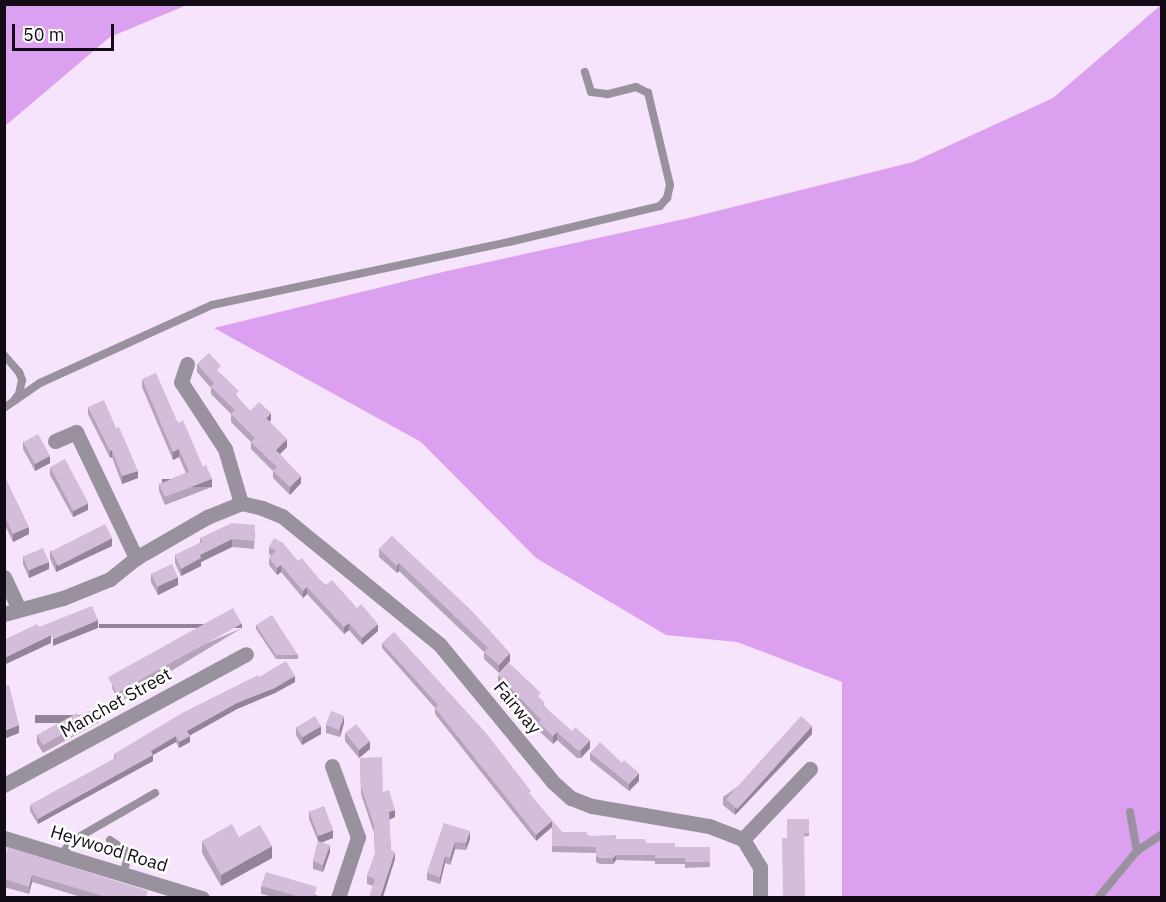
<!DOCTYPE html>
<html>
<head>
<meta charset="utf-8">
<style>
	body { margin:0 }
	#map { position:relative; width:1166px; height:902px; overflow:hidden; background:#f6e4fc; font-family:"IBM Plex Sans",sans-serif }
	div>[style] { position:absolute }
	.green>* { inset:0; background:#dba1f0 }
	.lane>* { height:8px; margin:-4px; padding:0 4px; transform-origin:4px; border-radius:4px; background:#9a919e }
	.street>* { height:15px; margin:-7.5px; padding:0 7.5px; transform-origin:7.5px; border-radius:7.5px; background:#9a919e }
	.wall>* { inset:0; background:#b5a3bc }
	.shaded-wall>* { inset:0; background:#948499; transform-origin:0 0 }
	.building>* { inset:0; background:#d3bddb; transform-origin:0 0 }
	span { translate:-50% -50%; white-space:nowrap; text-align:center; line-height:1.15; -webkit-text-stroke:5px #fff; paint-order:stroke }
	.street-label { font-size:18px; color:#120a14 }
	.frame { position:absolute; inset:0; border:6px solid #120a14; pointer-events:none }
	.scale { position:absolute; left:12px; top:24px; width:102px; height:27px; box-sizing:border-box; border:3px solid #120a14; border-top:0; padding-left:8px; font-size:18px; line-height:21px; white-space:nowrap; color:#120a14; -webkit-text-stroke:4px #fff; paint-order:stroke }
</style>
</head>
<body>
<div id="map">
	<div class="green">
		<i style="clip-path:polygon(5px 4px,187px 4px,187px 5px,110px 37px,5px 126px)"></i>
		<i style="clip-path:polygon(1161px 5px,1161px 897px,842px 897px,842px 682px,737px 642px,666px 635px,536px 558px,421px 442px,214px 328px,447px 271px,689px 218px,913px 162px,1053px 98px)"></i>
	</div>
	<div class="lane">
		<i style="left:4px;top:355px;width:23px;rotate:49deg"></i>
		<i style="left:19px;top:372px;width:9px;rotate:69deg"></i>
		<i style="left:22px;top:380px;width:14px;rotate:102deg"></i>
		<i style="left:19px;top:394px;width:6px;rotate:129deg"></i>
		<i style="left:4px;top:408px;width:44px;rotate:-34.8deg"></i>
		<i style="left:40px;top:383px;width:189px;rotate:-24.4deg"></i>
		<i style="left:212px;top:305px;width:304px;rotate:-12deg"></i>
		<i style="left:509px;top:242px;width:155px;rotate:-13.4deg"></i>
		<i style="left:660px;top:206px;width:11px;rotate:-49deg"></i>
		<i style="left:667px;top:198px;width:13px;rotate:-77deg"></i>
		<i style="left:670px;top:185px;width:95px;rotate:-103.4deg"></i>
		<i style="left:648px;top:93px;width:13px;rotate:-153deg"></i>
		<i style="left:636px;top:87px;width:30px;rotate:166deg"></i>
		<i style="left:607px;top:94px;width:16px;rotate:-173deg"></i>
		<i style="left:591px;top:92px;width:21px;rotate:-107deg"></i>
		<i style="left:1130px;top:812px;width:40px;rotate:80deg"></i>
		<i style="left:110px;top:840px;width:23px;rotate:34deg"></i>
		<i style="left:129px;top:853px;width:22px;rotate:106deg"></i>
		<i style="left:61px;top:855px;width:18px;rotate:-52deg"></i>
		<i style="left:72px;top:841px;width:96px;rotate:-30deg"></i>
		<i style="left:1098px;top:898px;width:61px;rotate:-50.3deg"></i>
		<i style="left:1137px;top:851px;width:30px;rotate:-34deg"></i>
	</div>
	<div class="street">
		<i style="left:187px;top:364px;width:19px;rotate:108deg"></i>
		<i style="left:181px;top:382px;width:80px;rotate:56.7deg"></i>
		<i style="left:225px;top:449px;width:56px;rotate:73.5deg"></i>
		<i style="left:55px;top:441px;width:23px;rotate:-23deg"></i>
		<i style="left:76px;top:432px;width:140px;rotate:64.5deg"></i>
		<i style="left:4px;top:577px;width:35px;rotate:65deg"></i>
		<i style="left:4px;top:614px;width:61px;rotate:-15.2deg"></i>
		<i style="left:63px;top:598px;width:51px;rotate:-22deg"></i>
		<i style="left:110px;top:579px;width:33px;rotate:-39deg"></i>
		<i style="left:136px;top:558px;width:82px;rotate:-30deg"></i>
		<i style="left:207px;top:517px;width:37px;rotate:-22deg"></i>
		<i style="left:241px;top:503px;width:22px;rotate:13deg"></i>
		<i style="left:262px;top:508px;width:22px;rotate:22deg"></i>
		<i style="left:282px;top:516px;width:204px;rotate:39.2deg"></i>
		<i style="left:440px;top:645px;width:178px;rotate:50.5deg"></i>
		<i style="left:553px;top:782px;width:24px;rotate:42deg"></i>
		<i style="left:571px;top:798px;width:22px;rotate:21deg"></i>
		<i style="left:592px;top:806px;width:119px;rotate:9.7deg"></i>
		<i style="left:709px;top:826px;width:36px;rotate:21deg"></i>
		<i style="left:743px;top:839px;width:33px;rotate:59deg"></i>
		<i style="left:760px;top:867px;width:31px;rotate:90deg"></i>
		<i style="left:332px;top:766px;width:76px;rotate:69.9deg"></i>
		<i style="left:358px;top:837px;width:64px;rotate:108.2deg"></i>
		<i style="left:4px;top:785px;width:275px;rotate:-28.4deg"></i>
		<i style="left:4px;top:838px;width:207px;rotate:16.9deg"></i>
		<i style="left:743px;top:839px;width:97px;rotate:-46.3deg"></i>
	</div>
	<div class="wall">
		<i style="clip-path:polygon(197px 364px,221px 374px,239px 399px,250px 411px,271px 420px,269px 422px,287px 447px,280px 454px,301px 483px,290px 495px,273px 478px,273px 471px,251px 449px,251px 442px,231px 422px,231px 414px,211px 394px,211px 388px,197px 372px)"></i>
		<i style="clip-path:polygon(142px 379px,178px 423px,212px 487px,165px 505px,159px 491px,159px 484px,186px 473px,179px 457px,173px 460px,142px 387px)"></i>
		<i style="clip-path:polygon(88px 407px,138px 478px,122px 484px,112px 457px,110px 458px,88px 414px)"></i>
		<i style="clip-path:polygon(23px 441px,50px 463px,35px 471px,23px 449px)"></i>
		<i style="clip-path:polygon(50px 467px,88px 510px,73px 517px,50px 475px)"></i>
		<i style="clip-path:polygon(4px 475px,29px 534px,13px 542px,4px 523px)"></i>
		<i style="clip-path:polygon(255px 532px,254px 549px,232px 547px,201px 562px,201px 566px,181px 576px,175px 563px,175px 555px,200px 543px,200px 538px)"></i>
		<i style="clip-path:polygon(392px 536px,510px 661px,499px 673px,484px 659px,484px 652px,399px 571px,397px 573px,379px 557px,379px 549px)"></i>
		<i style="clip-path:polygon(112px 546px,56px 572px,50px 558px,50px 551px)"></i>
		<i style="clip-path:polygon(269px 547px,298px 561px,378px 631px,362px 645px,349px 630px,344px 634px,307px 594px,303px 598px,281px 572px,277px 575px,269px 565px,269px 558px,271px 556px,269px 554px)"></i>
		<i style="clip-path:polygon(23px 557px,49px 569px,29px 578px,23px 564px)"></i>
		<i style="clip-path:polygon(151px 574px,178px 585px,158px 595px,151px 582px)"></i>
		<i style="clip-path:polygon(256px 625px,298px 655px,298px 659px,276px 659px,256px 629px)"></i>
		<i style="clip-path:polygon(242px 628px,120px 702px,112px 688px,112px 684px)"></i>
		<i style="clip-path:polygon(382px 643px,531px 796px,562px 832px,675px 847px,710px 847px,710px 867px,685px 868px,685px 864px,655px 864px,655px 861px,616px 860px,613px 864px,600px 864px,596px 862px,596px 853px,552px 852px,552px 827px,536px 841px,435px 714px,435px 708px,382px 648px)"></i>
		<i style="clip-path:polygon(498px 675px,541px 699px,545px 707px,590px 748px,581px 758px,577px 758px,557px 740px,553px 744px,539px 731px,539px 725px,498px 682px)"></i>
		<i style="clip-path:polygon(259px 677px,295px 682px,275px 693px,237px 709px,189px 736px,190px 742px,179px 748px,176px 742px,153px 755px,153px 761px,38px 824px,30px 811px,30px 805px,114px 759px,114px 754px)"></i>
		<i style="clip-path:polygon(98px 723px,43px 753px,37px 743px,37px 735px)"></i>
		<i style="clip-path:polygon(344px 723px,340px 737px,326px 733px,326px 725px)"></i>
		<i style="clip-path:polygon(296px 727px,321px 734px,302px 745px,296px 735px)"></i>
		<i style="clip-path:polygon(345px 733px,370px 749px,359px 758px,345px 741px)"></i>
		<i style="clip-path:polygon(812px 734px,735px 815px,723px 805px,723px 797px)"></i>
		<i style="clip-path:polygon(590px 753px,622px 763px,639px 781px,629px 791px,590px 760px)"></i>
		<i style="clip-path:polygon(360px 758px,383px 792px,395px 817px,389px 819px,391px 850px,395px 859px,373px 886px,367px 884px,367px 876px,375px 854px,374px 833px,361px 794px)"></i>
		<i style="clip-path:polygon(309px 811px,333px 838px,322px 842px,330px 852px,323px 872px,313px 869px,313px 861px,318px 841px,309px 819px)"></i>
		<i style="clip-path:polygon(809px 819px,809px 836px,787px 838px)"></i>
		<i style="clip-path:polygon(444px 823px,470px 839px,466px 850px,455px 849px,450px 865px,445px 863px,440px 884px,427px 880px,427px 873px)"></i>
		<i style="clip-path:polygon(202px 841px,272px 858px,221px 886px,202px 853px)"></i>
		<i style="clip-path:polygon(4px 859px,148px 897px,81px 897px,32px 882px,29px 894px,4px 887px)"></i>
		<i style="clip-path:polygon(261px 886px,317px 895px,317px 897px,274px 897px,261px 894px)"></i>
	</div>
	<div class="shaded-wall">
		<i style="clip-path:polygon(271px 413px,271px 420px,266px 426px,266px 418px)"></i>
		<i style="clip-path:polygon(287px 439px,287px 447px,276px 458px,276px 450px)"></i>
		<i style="clip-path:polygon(179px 449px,179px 457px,173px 460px,173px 452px)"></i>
		<i style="clip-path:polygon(112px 450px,112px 457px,110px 458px,110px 451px)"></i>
		<i style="clip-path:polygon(50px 456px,50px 463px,35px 471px,35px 463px)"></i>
		<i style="clip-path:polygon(138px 471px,138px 478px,122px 484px,122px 476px)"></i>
		<i style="clip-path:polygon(301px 476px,301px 483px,290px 495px,290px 487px)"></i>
		<i style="left:212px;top:479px;width:8px;height:50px;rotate:90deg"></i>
		<i style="clip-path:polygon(88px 503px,88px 510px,73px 517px,73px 510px)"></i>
		<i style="clip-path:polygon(29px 527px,29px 534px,13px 542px,13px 534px)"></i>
		<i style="clip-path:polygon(112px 538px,112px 546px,56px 572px,56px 565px)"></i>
		<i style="clip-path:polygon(232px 539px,232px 547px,201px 562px,201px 566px,181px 576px,181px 569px,200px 555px)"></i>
		<i style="clip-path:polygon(49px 562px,49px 569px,29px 578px,29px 570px)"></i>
		<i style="clip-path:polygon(399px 563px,399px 571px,397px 573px,397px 566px)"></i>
		<i style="clip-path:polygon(281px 565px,281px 572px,277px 575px,277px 568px)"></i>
		<i style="clip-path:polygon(178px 577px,178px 585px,158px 595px,158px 587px)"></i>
		<i style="clip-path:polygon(307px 587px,307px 594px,303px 598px,303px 591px)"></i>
		<i style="clip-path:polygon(98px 620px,98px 628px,53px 646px,53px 639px)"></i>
		<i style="clip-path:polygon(349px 623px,349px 630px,344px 634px,344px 627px)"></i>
		<i style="left:242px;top:624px;width:4px;height:143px;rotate:90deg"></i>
		<i style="clip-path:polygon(378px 624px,378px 631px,362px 645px,362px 638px)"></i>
		<i style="clip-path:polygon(51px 635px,51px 643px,4px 665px,4px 658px)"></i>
		<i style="clip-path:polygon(510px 653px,510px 661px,499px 673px,499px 665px)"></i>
		<i style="clip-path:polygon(295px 676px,295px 682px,275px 693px,237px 709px,187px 737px,187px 731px,237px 703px)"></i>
		<i style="left:98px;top:715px;width:8px;height:63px;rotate:90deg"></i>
		<i style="clip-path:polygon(344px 716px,344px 723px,340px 737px,340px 729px)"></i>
		<i style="clip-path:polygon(19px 725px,19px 733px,4px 739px,4px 731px)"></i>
		<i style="clip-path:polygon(321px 726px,321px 734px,302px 745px,302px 737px)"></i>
		<i style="clip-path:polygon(812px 726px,812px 734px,735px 815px,735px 808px)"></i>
		<i style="clip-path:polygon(557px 732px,557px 740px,553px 744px,553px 736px)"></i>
		<i style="clip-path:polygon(176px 736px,176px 742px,153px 755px,153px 761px,38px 824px,38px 819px)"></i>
		<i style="clip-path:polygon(190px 736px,190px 742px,179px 748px,179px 742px)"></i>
		<i style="clip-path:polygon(590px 740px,590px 748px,581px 758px,581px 750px)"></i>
		<i style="clip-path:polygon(370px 741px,370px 749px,359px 758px,359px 750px)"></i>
		<i style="clip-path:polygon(639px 773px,639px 781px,629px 791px,629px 784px)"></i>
		<i style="clip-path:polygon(395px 810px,395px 817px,389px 820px,389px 812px)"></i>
		<i style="clip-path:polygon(552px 821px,552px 827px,536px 841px,536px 835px)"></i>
		<i style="clip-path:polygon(333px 830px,333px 838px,318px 844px,318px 836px)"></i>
		<i style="clip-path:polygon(470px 831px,470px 839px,466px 850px,466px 843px)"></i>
		<i style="clip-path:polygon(455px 842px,455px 849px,450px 865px,450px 858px)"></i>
		<i style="clip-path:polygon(330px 845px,330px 852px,323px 872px,323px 865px)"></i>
		<i style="clip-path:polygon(272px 846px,272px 858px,221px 886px,221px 875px)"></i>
		<i style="clip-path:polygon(395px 852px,395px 859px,383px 897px,380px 897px)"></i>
		<i style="clip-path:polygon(616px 855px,616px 860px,613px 864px,613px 858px)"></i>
		<i style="clip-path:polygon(445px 856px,445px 863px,440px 884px,440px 877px)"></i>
		<i style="clip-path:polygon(32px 875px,32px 882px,29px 894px,29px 887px)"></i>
	</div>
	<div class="building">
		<i style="clip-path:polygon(209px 353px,221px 366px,217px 370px,239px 391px,235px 395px,250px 411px,259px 402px,271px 413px,266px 418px,287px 439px,276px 450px,301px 476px,290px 487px,273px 471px,277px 467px,251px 442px,255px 438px,231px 414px,235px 410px,211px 387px,214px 383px,197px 364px)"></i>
		<i style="clip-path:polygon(156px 373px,178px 423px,183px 420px,203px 467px,206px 465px,212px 479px,165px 497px,159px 484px,189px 472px,179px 449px,173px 452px,142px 379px)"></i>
		<i style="clip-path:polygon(104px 400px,116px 428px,119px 427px,138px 471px,122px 476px,112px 450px,110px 451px,88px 407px)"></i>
		<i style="left:38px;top:434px;width:25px;height:17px;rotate:61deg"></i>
		<i style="left:65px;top:459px;width:50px;height:17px;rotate:62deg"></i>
		<i style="clip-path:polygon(4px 475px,29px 527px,13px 534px,4px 515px)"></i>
		<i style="clip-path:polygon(232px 523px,255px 525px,254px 541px,232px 539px,200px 555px,201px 558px,181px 569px,175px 555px,202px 542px,200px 538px)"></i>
		<i style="left:105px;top:524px;width:16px;height:61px;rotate:63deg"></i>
		<i style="clip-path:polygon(392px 536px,471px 610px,510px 653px,499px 665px,484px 652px,488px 648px,399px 563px,397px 566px,379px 549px)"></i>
		<i style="clip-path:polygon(274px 538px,283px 543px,298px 561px,302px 558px,325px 586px,332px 580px,357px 608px,361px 604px,378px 624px,362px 638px,349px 623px,344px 627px,307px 587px,303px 591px,281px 565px,277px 568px,269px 558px,276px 551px,269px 547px)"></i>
		<i style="left:43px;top:548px;width:15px;height:22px;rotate:67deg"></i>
		<i style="left:172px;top:564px;width:14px;height:23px;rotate:65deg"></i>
		<i style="clip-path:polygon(92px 606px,98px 620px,53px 639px,51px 635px,4px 658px,4px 640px,37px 624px,39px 627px)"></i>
		<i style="left:233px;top:608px;width:18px;height:143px;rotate:61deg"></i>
		<i style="clip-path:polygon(272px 615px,298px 655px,276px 655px,256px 625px)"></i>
		<i style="clip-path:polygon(394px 632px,486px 733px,531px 791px,529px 793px,562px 832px,587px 832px,587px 836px,616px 835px,616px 839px,645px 839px,646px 843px,675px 843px,675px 847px,710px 847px,710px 862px,685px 862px,685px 858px,655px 858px,655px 855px,616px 855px,613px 858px,600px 858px,596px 856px,596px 847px,552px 846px,552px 821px,536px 835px,435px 708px,438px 705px,382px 643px)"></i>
		<i style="clip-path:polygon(286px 661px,295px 676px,275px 688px,237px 703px,187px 731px,190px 736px,179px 742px,176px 736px,151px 751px,153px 755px,38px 819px,30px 805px,116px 758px,114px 754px,182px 713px,258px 675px,259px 677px)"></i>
		<i style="clip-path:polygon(509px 663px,541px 693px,538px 696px,545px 703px,543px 705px,557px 718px,572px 731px,575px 727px,590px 740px,581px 750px,577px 750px,557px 732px,553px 736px,539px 723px,541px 720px,498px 675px)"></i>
		<i style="clip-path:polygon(9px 685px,19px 725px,4px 731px,4px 686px)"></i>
		<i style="clip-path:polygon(88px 711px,98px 715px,43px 745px,37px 735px,77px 713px,79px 716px)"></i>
		<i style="left:331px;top:711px;width:14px;height:15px;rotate:21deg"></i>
		<i style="left:315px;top:716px;width:12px;height:22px;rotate:59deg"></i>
		<i style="left:801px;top:716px;width:15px;height:112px;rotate:42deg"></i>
		<i style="left:356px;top:724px;width:22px;height:14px;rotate:51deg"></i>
		<i style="clip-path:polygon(600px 742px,622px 763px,624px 760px,639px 773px,629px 784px,590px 753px)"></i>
		<i style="clip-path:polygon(382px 757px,383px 792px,389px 790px,395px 810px,389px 812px,391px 850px,395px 852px,380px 897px,369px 897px,375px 879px,367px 876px,375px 853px,374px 825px,361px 787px,360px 758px)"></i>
		<i style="left:324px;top:806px;width:26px;height:16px;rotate:69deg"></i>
		<i style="clip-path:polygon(787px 819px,809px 819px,809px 833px,804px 833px,805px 897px,783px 897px,782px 838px,787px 838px)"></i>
		<i style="clip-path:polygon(444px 823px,470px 831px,466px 843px,455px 842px,450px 858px,445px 856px,440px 877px,427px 873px)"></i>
		<i style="clip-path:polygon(232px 824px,239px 837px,260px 825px,272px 846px,221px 875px,202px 841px)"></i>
		<i style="clip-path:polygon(318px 841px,330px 845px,323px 865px,313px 861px)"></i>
		<i style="clip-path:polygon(8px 847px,148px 891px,146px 897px,106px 897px,32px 875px,29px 887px,4px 879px,4px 859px)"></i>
		<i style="clip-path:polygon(266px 872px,317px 887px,314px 897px,300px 897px,261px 886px)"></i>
	</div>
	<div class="street-label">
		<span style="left:116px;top:703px;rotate:-29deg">Manchet Street</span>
		<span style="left:517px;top:708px;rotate:50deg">Fairway</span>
		<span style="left:109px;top:849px;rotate:17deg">Heywood Road</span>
	</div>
	<div class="frame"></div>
	<div class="scale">50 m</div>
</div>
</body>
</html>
